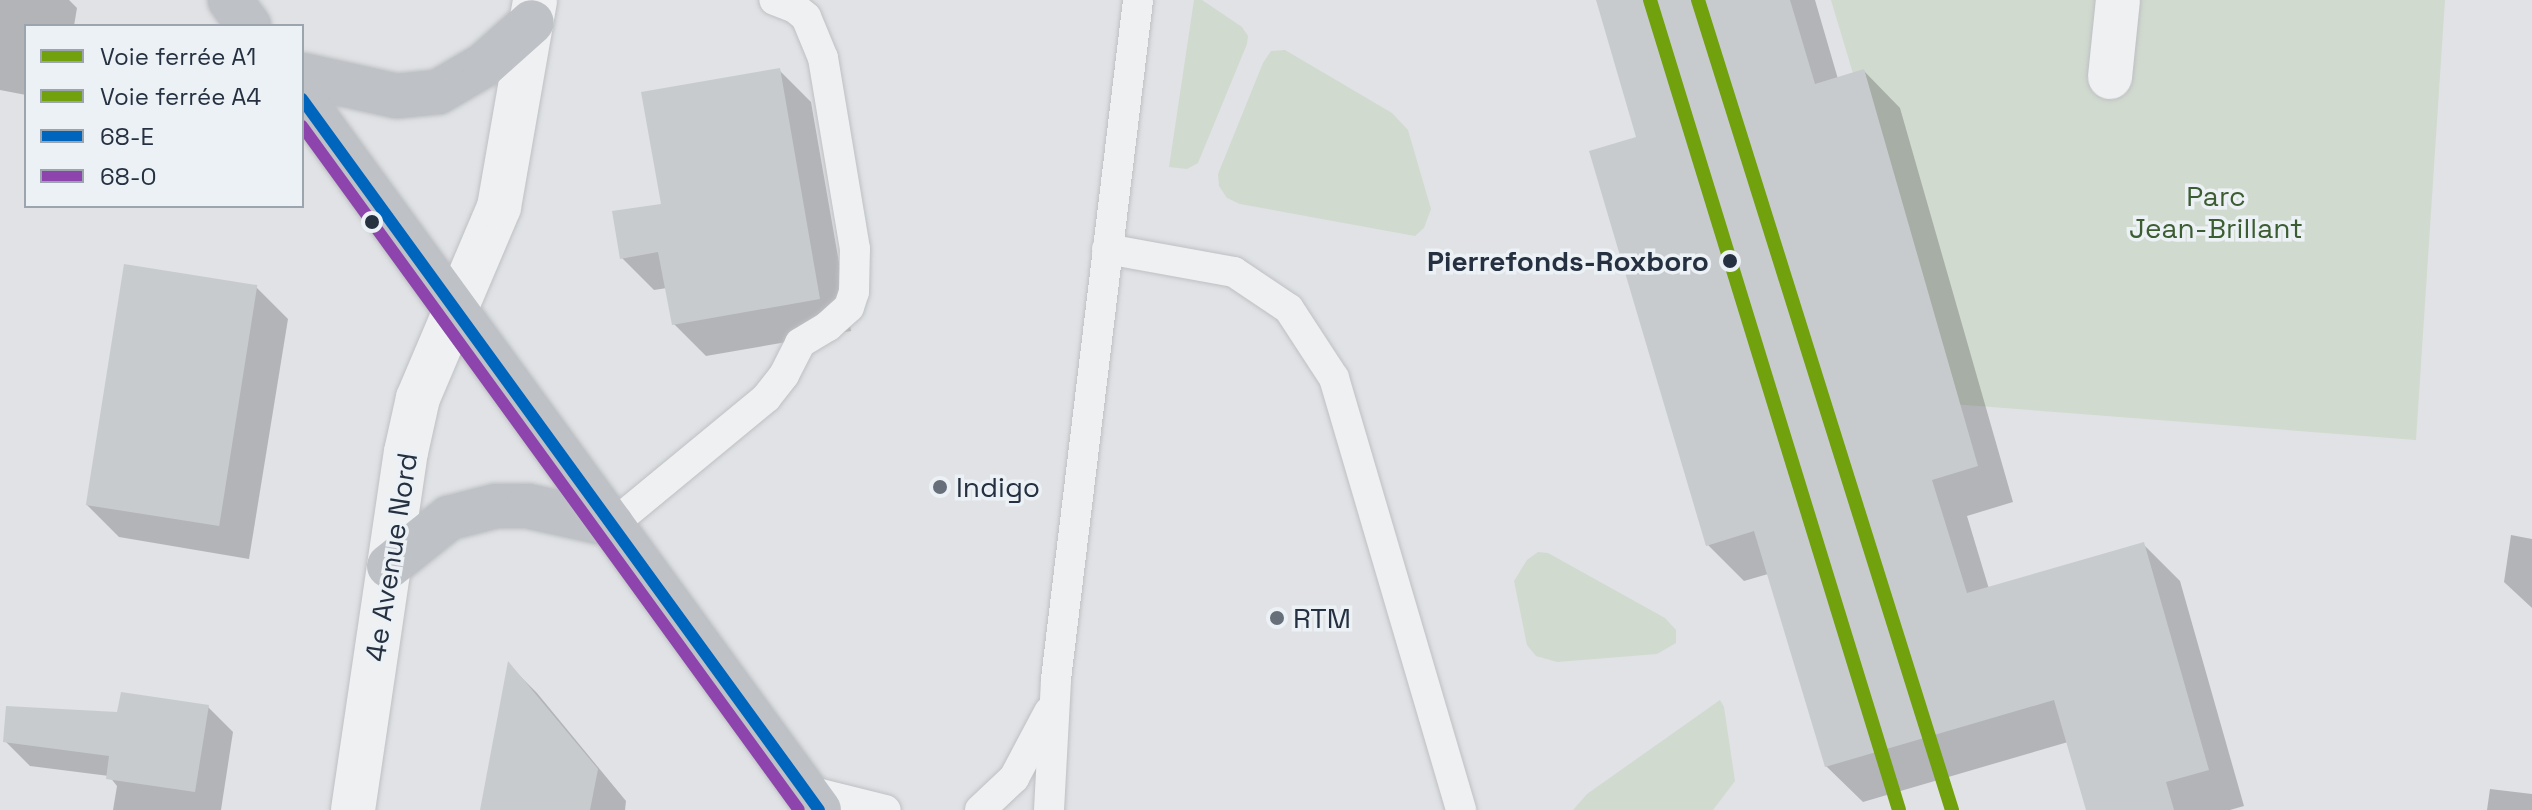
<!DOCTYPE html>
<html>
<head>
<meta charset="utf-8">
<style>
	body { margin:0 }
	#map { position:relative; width:2532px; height:810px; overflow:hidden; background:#e0e2e5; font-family:"Space Grotesk",sans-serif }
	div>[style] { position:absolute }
	.green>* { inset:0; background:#d1dacf }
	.shadow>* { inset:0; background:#0003 }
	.building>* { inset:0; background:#c8cbce; transform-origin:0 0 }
	.roads { filter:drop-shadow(0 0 2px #bec0c3) drop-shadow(0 0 2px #bec0c3) }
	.service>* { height:30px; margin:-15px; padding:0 15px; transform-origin:15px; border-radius:15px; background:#eff0f2 }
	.minor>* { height:44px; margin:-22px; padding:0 22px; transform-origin:22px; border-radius:22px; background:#eff0f2 }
	.secondary>* { height:44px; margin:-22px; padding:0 22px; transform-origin:22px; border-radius:22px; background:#bec1c6 }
	.bus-1>* { height:12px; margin:-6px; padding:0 6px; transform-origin:6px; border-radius:6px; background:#0065bd }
	.bus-2>* { height:12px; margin:-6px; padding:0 6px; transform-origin:6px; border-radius:6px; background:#8e44ad }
	.rail-1>* { height:14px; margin:-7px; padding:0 7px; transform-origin:7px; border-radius:7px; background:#71a10d }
	.rail-2>* { height:14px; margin:-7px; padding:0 7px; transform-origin:7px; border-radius:7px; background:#71a10d }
	.dots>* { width:22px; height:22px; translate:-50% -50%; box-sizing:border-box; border:4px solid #ecf1f6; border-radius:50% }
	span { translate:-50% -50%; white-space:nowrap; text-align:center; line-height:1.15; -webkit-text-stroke:7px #ecf1f6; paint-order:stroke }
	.park-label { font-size:28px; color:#3c5d31 }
	.stop-label { font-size:28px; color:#253140; font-weight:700 }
	.right { translate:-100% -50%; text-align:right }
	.poi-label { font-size:28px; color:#253140 }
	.left { translate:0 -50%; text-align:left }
	.street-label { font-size:28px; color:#253140 }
	.legend { position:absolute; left:24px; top:24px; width:280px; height:184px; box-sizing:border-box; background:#ecf1f6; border:2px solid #9ca4ad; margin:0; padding:10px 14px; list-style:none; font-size:24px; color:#253140 }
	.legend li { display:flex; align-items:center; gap:16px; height:40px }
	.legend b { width:40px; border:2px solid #9ca4ad }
</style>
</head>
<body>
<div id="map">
	<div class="green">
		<i style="clip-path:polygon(1194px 0,1202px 0,1242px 27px,1248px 36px,1247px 44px,1198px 163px,1187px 169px,1169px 167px)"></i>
		<i style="clip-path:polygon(1831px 0,2445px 0,2416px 440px,1952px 404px)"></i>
		<i style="clip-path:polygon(1285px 50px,1392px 113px,1408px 130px,1431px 209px,1424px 228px,1415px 236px,1240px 204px,1227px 198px,1219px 186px,1218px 174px,1263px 63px,1271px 51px)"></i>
		<i style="clip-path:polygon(1538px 552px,1548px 553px,1665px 618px,1676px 630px,1676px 643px,1657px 654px,1557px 662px,1536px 656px,1527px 645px,1514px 581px,1527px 560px)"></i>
		<i style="clip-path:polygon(1720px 700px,1724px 707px,1735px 781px,1713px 810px,1573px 810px,1587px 794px)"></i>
	</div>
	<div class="shadow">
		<i style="clip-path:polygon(0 0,69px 0,77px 8px,74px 26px,26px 26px,26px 95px,0 90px)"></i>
		<i style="clip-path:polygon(1598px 0,1815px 0,1838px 79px,1864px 71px,1900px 108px,2013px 502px,1967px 516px,1989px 589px,2144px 545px,2180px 581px,2244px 806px,2230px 810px,2088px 810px,2068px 742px,1863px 802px,1826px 766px,1768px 574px,1744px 581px,1708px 545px,1638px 138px)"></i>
		<i style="clip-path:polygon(779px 70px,811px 102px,851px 331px,706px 356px,674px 324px,667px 288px,654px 290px,622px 258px)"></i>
		<i style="clip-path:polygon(256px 287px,288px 319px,249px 559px,119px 537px,87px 505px)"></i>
		<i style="clip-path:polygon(2511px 535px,2532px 539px,2532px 608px,2504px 582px)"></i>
		<i style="clip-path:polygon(509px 665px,537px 693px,626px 801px,625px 810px,482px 810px)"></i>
		<i style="clip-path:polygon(208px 707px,233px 732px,221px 810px,113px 810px,117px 786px,109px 776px,30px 766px,5px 741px,119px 714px)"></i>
		<i style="clip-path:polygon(2490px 789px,2532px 794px,2532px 810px,2487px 810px)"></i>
	</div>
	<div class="building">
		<i style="clip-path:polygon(1596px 0,1790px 0,1815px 84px,1864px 69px,1978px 466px,1932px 480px,1967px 593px,2144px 542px,2209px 770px,2166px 782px,2174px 810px,2086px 810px,2054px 700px,1825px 767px,1754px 531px,1706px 546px,1589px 151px,1636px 137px)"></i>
		<i style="clip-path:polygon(780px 68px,820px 299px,672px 325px,658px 252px,620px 259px,612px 211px,661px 204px,641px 92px)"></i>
		<i style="left:124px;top:264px;width:135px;height:244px;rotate:9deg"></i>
		<i style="clip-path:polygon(508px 661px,598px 769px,590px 810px,480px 810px)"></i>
		<i style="clip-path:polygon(121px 692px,209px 705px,195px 792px,106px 779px,109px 756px,3px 742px,6px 706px,117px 712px)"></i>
	</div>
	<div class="roads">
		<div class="service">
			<i style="left:1107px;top:249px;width:129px;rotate:10.3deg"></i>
			<i style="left:1234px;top:272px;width:66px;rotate:33.9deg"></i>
			<i style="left:1289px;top:309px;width:82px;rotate:56.9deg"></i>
			<i style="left:1334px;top:378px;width:450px;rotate:73.6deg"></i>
			<i style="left:612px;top:525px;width:200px;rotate:-39.5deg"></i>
			<i style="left:766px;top:398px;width:29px;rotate:-52deg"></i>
			<i style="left:784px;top:375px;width:36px;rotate:-63deg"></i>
			<i style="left:800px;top:343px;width:33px;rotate:-31deg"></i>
			<i style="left:828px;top:326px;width:28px;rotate:-42deg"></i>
			<i style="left:849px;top:307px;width:16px;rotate:-72deg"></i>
			<i style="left:854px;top:292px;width:43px;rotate:-88.7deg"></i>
			<i style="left:855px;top:249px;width:194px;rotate:-99.5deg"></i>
			<i style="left:823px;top:58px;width:44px;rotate:-112.5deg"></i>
			<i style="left:806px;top:17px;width:14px;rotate:-141deg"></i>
			<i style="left:795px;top:8px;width:22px;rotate:-159deg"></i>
			<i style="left:805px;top:790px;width:83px;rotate:13.9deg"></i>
			<i style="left:980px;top:810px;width:47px;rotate:-43.3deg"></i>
			<i style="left:1014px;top:778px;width:75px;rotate:-62.1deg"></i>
			<i style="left:1049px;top:810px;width:131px;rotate:-86.9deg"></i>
			<i style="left:1056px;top:679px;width:684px;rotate:-83.11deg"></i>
		</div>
		<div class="minor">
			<i style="left:2110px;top:77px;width:77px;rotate:-84.1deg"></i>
			<i style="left:353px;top:810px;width:362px;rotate:-81.6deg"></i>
			<i style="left:406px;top:452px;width:55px;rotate:-77.5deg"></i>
			<i style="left:418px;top:398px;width:207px;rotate:-67deg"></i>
			<i style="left:499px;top:207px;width:210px;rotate:-80.1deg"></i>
		</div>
		<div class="secondary">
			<i style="left:230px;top:0;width:32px;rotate:54deg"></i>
			<i style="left:302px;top:75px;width:97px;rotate:12.5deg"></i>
			<i style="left:397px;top:96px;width:41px;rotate:-5.6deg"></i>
			<i style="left:438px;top:92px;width:53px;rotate:-30.4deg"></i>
			<i style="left:484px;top:65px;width:64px;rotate:-41.9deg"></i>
			<i style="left:302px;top:99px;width:879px;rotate:53.98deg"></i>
			<i style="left:389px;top:566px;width:77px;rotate:-38.7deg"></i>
			<i style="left:449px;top:518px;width:49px;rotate:-14.3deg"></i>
			<i style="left:496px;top:506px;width:32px"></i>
			<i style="left:528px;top:506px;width:86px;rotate:12.7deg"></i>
		</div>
	</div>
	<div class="bus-1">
		<i style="left:302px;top:99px;width:879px;rotate:53.98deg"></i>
	</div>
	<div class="bus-2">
		<i style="left:302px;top:126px;width:845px;rotate:54deg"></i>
	</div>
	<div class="rail-1">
		<i style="left:1698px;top:0;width:849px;rotate:72.59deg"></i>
	</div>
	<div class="rail-2">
		<i style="left:1650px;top:0;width:847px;rotate:72.91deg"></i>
	</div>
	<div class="dots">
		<i style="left:372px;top:222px;background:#253140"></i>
		<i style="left:1730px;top:261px;background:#253140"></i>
		<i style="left:940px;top:487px;background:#666f7a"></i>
		<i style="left:1277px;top:618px;background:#666f7a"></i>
	</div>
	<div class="park-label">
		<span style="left:2216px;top:212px">Parc<br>Jean-Brillant</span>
	</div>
	<div class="stop-label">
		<span class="right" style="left:1709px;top:261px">Pierrefonds-Roxboro</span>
	</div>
	<div class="poi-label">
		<span class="left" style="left:956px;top:487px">Indigo</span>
		<span class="left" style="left:1293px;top:618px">RTM</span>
	</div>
	<div class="street-label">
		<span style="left:391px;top:557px;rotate:-81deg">4e Avenue Nord</span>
	</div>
	<ul class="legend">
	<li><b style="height:10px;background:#71a10d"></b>Voie ferrée A1</li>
	<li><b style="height:10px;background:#71a10d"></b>Voie ferrée A4</li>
	<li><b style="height:10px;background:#0065bd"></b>68-E</li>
	<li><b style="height:10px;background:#8e44ad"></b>68-O</li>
	</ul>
</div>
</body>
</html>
